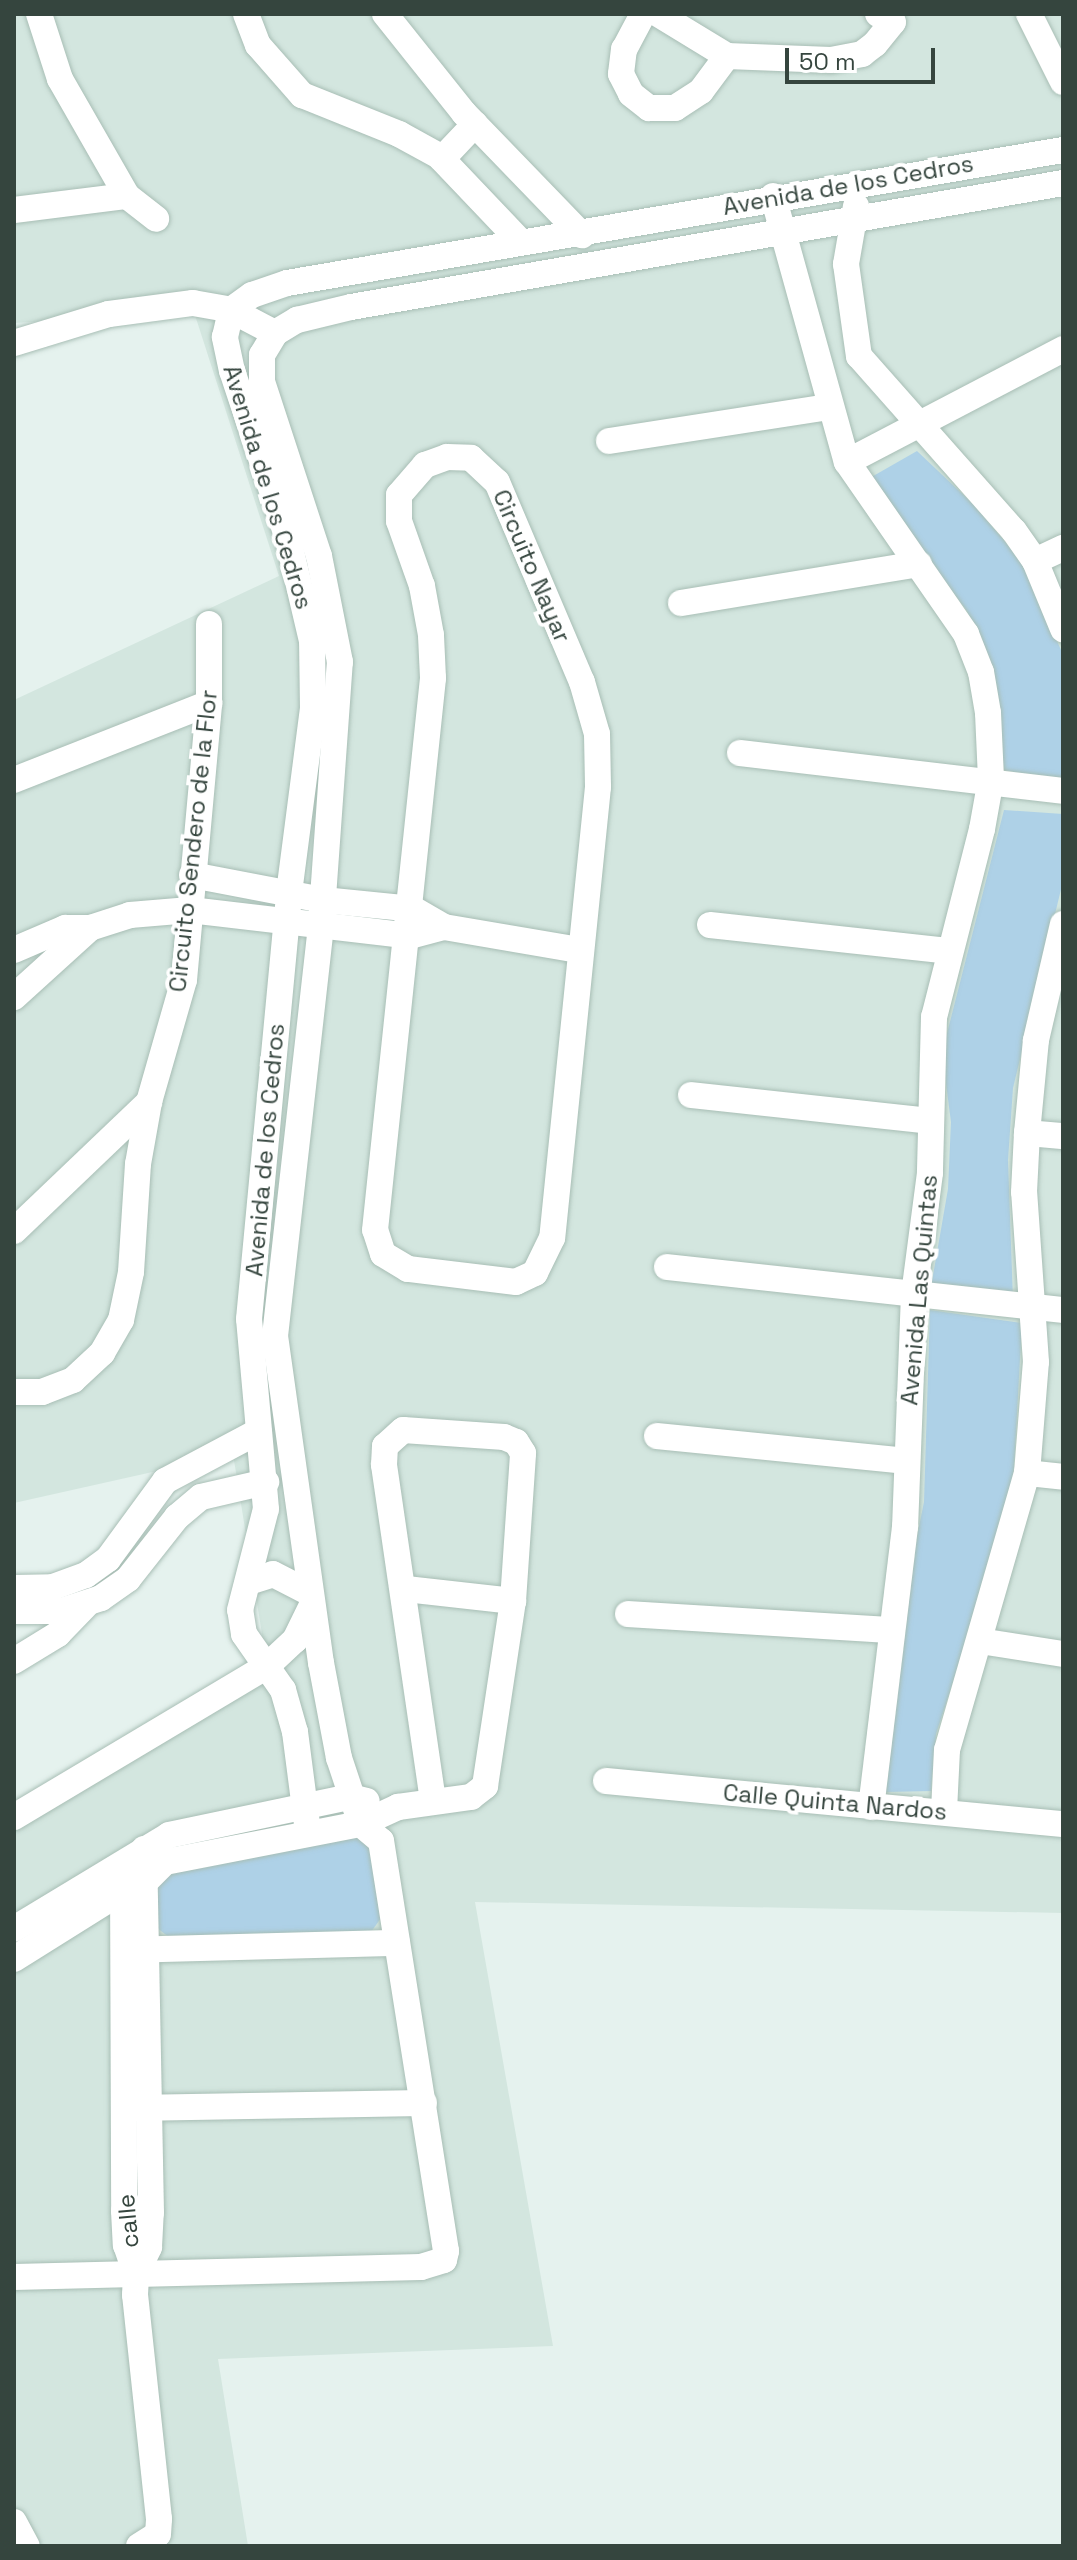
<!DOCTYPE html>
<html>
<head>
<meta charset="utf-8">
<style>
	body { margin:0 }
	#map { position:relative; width:1077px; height:2560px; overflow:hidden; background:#e5f2ee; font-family:"Space Grotesk",sans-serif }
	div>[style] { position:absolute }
	.residential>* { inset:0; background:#d3e6df }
	.green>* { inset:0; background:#aed1e7 }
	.roads { filter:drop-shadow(0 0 2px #a8beb5) drop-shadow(0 0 2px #a8beb5) }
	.minor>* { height:26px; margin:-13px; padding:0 13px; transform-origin:13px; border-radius:13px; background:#fff }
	span { translate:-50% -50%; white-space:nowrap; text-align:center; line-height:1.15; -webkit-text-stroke:8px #fff; paint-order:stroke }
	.street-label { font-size:24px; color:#35453e }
	.frame { position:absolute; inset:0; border:16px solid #35453e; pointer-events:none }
	.scale { position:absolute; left:785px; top:48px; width:150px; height:36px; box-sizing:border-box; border:4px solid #35453e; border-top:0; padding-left:10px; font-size:24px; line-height:28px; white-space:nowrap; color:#35453e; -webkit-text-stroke:6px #fff; paint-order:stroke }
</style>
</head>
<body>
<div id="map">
	<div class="residential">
		<i style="clip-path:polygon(14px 14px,1063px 14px,1063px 1913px,475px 1902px,553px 2346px,218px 2359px,248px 2546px,14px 2546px,14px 1823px,267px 1665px,233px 1454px,14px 1503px,14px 700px,279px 576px,194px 312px,14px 323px)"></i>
	</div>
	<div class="green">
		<i style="clip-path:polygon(917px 451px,974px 505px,1022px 562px,1061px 650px,1063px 782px,1004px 770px,994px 673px,967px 611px,868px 479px)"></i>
		<i style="clip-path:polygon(1004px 810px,1063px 814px,1063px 881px,1013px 1088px,1008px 1160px,1013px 1301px,931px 1287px,948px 1189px,951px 1122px,942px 1053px)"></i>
		<i style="clip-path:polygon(930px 1310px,1022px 1323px,1014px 1468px,1004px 1526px,936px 1734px,931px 1791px,886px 1792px,908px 1581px,924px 1502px)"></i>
		<i style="clip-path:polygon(352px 1833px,371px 1845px,381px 1918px,371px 1932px,169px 1937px,157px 1928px,157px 1877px)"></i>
	</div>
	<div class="roads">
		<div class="minor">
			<i style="left:246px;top:14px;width:33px;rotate:69deg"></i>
			<i style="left:258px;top:45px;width:67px;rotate:48.7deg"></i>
			<i style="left:302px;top:95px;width:105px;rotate:21.9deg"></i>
			<i style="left:399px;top:134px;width:46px;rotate:28.8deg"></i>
			<i style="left:439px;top:156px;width:119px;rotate:46.4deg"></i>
			<i style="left:385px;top:14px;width:127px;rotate:51.4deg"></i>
			<i style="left:464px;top:113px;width:170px;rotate:46deg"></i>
			<i style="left:643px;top:14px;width:40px;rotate:118deg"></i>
			<i style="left:624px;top:49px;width:25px;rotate:97deg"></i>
			<i style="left:621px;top:74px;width:22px;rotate:63deg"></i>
			<i style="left:631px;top:94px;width:23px;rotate:38deg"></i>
			<i style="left:649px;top:108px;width:26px"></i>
			<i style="left:675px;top:108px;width:31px;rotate:-33deg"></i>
			<i style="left:701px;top:91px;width:44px;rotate:-53.4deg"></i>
			<i style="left:658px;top:14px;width:81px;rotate:31.3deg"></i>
			<i style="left:727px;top:56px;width:104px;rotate:2.2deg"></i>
			<i style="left:831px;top:60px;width:32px;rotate:-11deg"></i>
			<i style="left:862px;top:54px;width:16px;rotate:-38deg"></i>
			<i style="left:875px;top:44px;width:28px;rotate:-51deg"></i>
			<i style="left:893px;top:22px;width:17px;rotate:-152deg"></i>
			<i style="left:1029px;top:14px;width:76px;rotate:63.4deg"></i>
			<i style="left:442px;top:159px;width:48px;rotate:-46.7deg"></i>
			<i style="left:127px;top:196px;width:37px;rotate:38deg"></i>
			<i style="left:773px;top:196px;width:276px;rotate:74.5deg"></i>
			<i style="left:847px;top:462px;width:209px;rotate:55.3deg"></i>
			<i style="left:966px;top:634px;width:41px;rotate:68.5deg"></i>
			<i style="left:981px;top:672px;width:42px;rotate:80.3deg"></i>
			<i style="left:988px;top:713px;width:66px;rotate:87.4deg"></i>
			<i style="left:991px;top:779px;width:51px;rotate:100.2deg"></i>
			<i style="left:982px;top:829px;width:194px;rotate:104.3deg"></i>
			<i style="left:934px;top:1017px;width:156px;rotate:91.5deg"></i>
			<i style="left:930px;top:1173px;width:122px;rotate:97.5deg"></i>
			<i style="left:914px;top:1294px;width:233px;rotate:92.2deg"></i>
			<i style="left:905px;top:1527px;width:282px;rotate:96.9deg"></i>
			<i style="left:856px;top:206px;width:59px;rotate:99.8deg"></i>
			<i style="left:846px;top:264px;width:93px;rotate:82deg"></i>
			<i style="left:859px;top:356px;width:234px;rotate:48.5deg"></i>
			<i style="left:1014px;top:531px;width:37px;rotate:55deg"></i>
			<i style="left:1035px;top:561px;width:74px;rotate:67.6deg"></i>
			<i style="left:14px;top:210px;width:114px;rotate:-7.1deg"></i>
			<i style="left:127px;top:196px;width:135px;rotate:-119.8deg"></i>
			<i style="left:60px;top:79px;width:68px;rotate:-107.9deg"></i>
			<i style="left:14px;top:343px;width:99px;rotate:-17deg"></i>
			<i style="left:109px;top:314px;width:85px;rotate:-7.5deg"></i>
			<i style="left:193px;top:303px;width:39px;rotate:10deg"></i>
			<i style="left:231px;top:310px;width:50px;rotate:27.6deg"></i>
			<i style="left:609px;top:441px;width:223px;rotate:-8.8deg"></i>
			<i style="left:447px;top:457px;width:24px;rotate:2deg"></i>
			<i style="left:471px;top:458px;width:35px;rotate:43deg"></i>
			<i style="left:497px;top:482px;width:217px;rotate:67deg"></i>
			<i style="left:582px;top:682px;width:54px;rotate:73.9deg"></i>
			<i style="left:597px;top:734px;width:53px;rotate:88.9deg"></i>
			<i style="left:598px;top:787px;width:453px;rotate:95.8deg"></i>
			<i style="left:552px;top:1238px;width:39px;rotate:116deg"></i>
			<i style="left:535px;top:1273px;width:21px;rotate:155deg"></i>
			<i style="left:516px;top:1282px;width:109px;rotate:-173.1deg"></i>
			<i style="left:408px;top:1269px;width:29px;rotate:-149deg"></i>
			<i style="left:383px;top:1254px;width:25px;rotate:-108deg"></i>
			<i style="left:375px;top:1230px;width:555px;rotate:-84deg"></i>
			<i style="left:433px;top:678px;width:43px;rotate:-92.7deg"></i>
			<i style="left:431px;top:635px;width:50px;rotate:-100.4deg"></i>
			<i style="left:422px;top:586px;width:69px;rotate:-109.5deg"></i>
			<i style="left:399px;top:521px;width:26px;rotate:-90deg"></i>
			<i style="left:399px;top:495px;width:40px;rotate:-49deg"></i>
			<i style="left:425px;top:465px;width:23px;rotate:-20deg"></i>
			<i style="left:847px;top:462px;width:244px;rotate:-27.6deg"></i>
			<i style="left:1035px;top:561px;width:31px;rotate:-25deg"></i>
			<i style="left:681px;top:603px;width:241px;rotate:-9.3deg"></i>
			<i style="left:740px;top:753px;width:325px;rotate:6.7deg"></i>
			<i style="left:14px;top:780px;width:210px;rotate:-21.5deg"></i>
			<i style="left:192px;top:875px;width:133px;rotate:10.8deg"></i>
			<i style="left:323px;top:900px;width:90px;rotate:5.7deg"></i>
			<i style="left:413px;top:909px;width:36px;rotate:30deg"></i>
			<i style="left:444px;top:927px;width:136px;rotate:9.7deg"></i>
			<i style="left:710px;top:925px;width:241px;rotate:6.2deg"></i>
			<i style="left:14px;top:950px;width:56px;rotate:-23.3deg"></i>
			<i style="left:65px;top:928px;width:25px"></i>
			<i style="left:14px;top:997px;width:103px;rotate:-42.2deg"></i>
			<i style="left:90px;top:928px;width:42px;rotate:-18deg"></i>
			<i style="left:130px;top:915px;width:60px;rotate:-4.8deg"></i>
			<i style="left:190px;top:910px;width:222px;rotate:6.7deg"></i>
			<i style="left:410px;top:936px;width:35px;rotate:-15deg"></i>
			<i style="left:691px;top:1095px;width:241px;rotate:6.2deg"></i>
			<i style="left:1027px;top:1133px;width:36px;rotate:5deg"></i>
			<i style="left:14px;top:1231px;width:187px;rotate:-43.7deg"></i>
			<i style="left:667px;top:1267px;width:398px;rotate:6.2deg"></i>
			<i style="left:14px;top:1392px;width:28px"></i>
			<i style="left:42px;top:1392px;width:33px;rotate:-21deg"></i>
			<i style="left:73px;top:1380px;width:40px;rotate:-43deg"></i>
			<i style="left:102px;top:1353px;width:38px;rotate:-60deg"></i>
			<i style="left:121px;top:1320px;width:49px;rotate:-78.2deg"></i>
			<i style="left:131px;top:1272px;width:108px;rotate:-86.3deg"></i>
			<i style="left:138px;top:1164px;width:63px;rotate:-79.9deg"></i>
			<i style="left:149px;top:1102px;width:127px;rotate:-74deg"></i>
			<i style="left:184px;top:980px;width:278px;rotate:-84.8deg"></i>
			<i style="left:209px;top:703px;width:79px;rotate:-90deg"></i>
			<i style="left:657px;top:1436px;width:251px;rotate:5.7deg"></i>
			<i style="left:1027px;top:1473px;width:36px;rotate:6deg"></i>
			<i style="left:249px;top:1582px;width:25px;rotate:-18deg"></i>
			<i style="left:273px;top:1574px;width:42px;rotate:27.2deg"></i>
			<i style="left:14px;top:1588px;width:39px;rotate:-1deg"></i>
			<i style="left:53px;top:1587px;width:35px;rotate:-20deg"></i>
			<i style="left:86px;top:1575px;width:27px;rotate:-36deg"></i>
			<i style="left:108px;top:1559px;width:97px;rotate:-53.8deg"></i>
			<i style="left:165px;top:1481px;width:106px;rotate:-28deg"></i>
			<i style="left:406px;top:1589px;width:108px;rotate:6.4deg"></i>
			<i style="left:14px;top:1611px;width:47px"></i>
			<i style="left:61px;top:1611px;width:42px;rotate:-18deg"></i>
			<i style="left:101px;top:1598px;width:33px;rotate:-35deg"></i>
			<i style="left:128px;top:1579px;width:79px;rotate:-51.7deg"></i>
			<i style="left:177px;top:1517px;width:31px;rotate:-40deg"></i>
			<i style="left:201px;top:1497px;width:67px;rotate:-13deg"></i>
			<i style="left:628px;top:1614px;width:261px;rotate:3.5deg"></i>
			<i style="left:980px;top:1641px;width:84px;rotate:8.9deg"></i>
			<i style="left:14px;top:1661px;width:52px;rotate:-31.5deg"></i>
			<i style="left:58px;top:1634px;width:40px;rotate:-46deg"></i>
			<i style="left:606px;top:1781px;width:459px;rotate:5.4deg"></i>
			<i style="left:944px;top:1811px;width:61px;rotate:-87.2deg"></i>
			<i style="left:947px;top:1750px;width:288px;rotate:-73.9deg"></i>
			<i style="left:1027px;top:1473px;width:111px;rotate:-85.4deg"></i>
			<i style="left:1036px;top:1362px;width:170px;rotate:-94deg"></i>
			<i style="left:1024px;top:1192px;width:59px;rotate:-87.1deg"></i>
			<i style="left:1027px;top:1133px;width:93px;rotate:-84.5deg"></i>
			<i style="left:1036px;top:1040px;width:119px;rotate:-76.9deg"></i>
			<i style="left:14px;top:1817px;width:295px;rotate:-30.8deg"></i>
			<i style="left:267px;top:1666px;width:38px;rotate:-43deg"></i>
			<i style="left:295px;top:1640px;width:39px;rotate:-64deg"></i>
			<i style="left:308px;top:1832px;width:101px;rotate:-97.4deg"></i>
			<i style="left:295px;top:1732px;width:44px;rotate:-105.9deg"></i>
			<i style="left:283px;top:1690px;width:68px;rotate:-124.9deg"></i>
			<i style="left:244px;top:1634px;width:24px;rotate:-99deg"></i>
			<i style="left:240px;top:1610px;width:104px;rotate:-75.6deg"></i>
			<i style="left:266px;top:1509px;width:191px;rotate:-95.1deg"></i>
			<i style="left:249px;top:1319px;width:428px;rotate:-84.6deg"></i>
			<i style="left:289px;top:893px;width:186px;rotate:-82.6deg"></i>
			<i style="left:313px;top:709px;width:68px;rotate:-90.8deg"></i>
			<i style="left:312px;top:641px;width:105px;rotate:-103.2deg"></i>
			<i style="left:288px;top:539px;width:177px;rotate:-108.4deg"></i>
			<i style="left:232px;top:371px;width:35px;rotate:-102deg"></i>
			<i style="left:225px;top:337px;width:28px;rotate:-77deg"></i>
			<i style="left:231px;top:310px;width:26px;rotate:-36deg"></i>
			<i style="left:252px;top:295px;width:37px;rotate:-19deg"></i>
			<i style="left:287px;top:283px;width:787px;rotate:-9.73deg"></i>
			<i style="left:123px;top:1875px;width:336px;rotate:89.8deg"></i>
			<i style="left:124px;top:2211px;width:34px;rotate:87deg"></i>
			<i style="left:126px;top:2245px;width:31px;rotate:71deg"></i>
			<i style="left:14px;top:1929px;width:181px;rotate:-31.2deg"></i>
			<i style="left:169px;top:1835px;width:185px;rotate:-11.9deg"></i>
			<i style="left:350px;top:1797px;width:17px;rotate:13deg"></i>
			<i style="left:128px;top:1950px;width:269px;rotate:-1.5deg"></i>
			<i style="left:14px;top:1959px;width:130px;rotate:-32.1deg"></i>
			<i style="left:124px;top:1890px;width:21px;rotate:-19deg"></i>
			<i style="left:144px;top:1883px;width:30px;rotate:-45deg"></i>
			<i style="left:165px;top:1862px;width:200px;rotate:-11deg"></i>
			<i style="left:361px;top:1824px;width:41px;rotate:-24.7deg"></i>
			<i style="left:398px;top:1807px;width:74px;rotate:-7.8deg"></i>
			<i style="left:471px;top:1797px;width:18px;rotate:-38deg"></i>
			<i style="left:485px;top:1786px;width:187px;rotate:-81.4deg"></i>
			<i style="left:513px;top:1601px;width:148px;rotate:-86.1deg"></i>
			<i style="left:523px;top:1453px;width:13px;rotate:-122deg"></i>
			<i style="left:516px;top:1442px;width:13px;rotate:-157deg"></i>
			<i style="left:504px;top:1437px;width:101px;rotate:-176deg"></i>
			<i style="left:403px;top:1430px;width:24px;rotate:138deg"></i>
			<i style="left:385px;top:1446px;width:19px;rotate:93deg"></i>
			<i style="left:384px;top:1465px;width:339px;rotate:81.7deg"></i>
			<i style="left:132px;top:2108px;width:292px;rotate:-1deg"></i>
			<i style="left:14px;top:2277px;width:407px;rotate:-1.4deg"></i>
			<i style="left:421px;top:2267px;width:24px;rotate:-17deg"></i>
			<i style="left:444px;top:2260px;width:9px;rotate:-77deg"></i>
			<i style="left:446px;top:2251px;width:415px;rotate:-99deg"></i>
			<i style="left:381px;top:1841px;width:26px;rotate:-140deg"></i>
			<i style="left:361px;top:1824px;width:70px;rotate:-108.4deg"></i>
			<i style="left:339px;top:1758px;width:97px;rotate:-100.7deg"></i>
			<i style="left:321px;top:1663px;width:330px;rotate:-98deg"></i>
			<i style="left:275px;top:1336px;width:414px;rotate:-83.6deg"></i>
			<i style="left:321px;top:925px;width:264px;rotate:-85.9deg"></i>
			<i style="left:340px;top:662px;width:108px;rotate:-101.2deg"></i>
			<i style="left:319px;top:556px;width:183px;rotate:-108.1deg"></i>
			<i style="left:262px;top:382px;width:27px;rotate:-90deg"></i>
			<i style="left:262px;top:355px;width:26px;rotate:-59deg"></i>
			<i style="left:275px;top:333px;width:26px;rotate:-31deg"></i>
			<i style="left:297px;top:320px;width:56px;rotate:-13.5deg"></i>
			<i style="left:351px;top:307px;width:723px;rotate:-9.88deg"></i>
			<i style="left:14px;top:2522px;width:27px;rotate:62deg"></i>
			<i style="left:139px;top:2546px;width:22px;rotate:-32deg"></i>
			<i style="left:158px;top:2534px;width:15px;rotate:-86deg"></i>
			<i style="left:159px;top:2519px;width:225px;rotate:-96.1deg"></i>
			<i style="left:135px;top:2295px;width:21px;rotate:-87deg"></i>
			<i style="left:136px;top:2274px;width:30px;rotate:-64deg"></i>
			<i style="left:149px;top:2247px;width:34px;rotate:-87deg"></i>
			<i style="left:151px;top:2213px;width:364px;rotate:-91.1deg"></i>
		</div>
	</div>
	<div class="street-label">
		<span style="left:848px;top:185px;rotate:-10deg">Avenida de los Cedros</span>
		<span style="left:268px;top:487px;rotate:73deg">Avenida de los Cedros</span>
		<span style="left:532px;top:566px;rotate:67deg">Circuito Nayar</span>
		<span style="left:193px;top:841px;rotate:-84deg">Circuito Sendero de la Flor</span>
		<span style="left:265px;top:1150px;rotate:-85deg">Avenida de los Cedros</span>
		<span style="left:919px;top:1290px;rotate:-85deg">Avenida Las Quintas</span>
		<span style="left:835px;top:1802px;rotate:5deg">Calle Quinta Nardos</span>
		<span style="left:128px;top:2221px;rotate:-95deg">calle</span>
	</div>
	<div class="frame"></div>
	<div class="scale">50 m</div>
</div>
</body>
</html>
